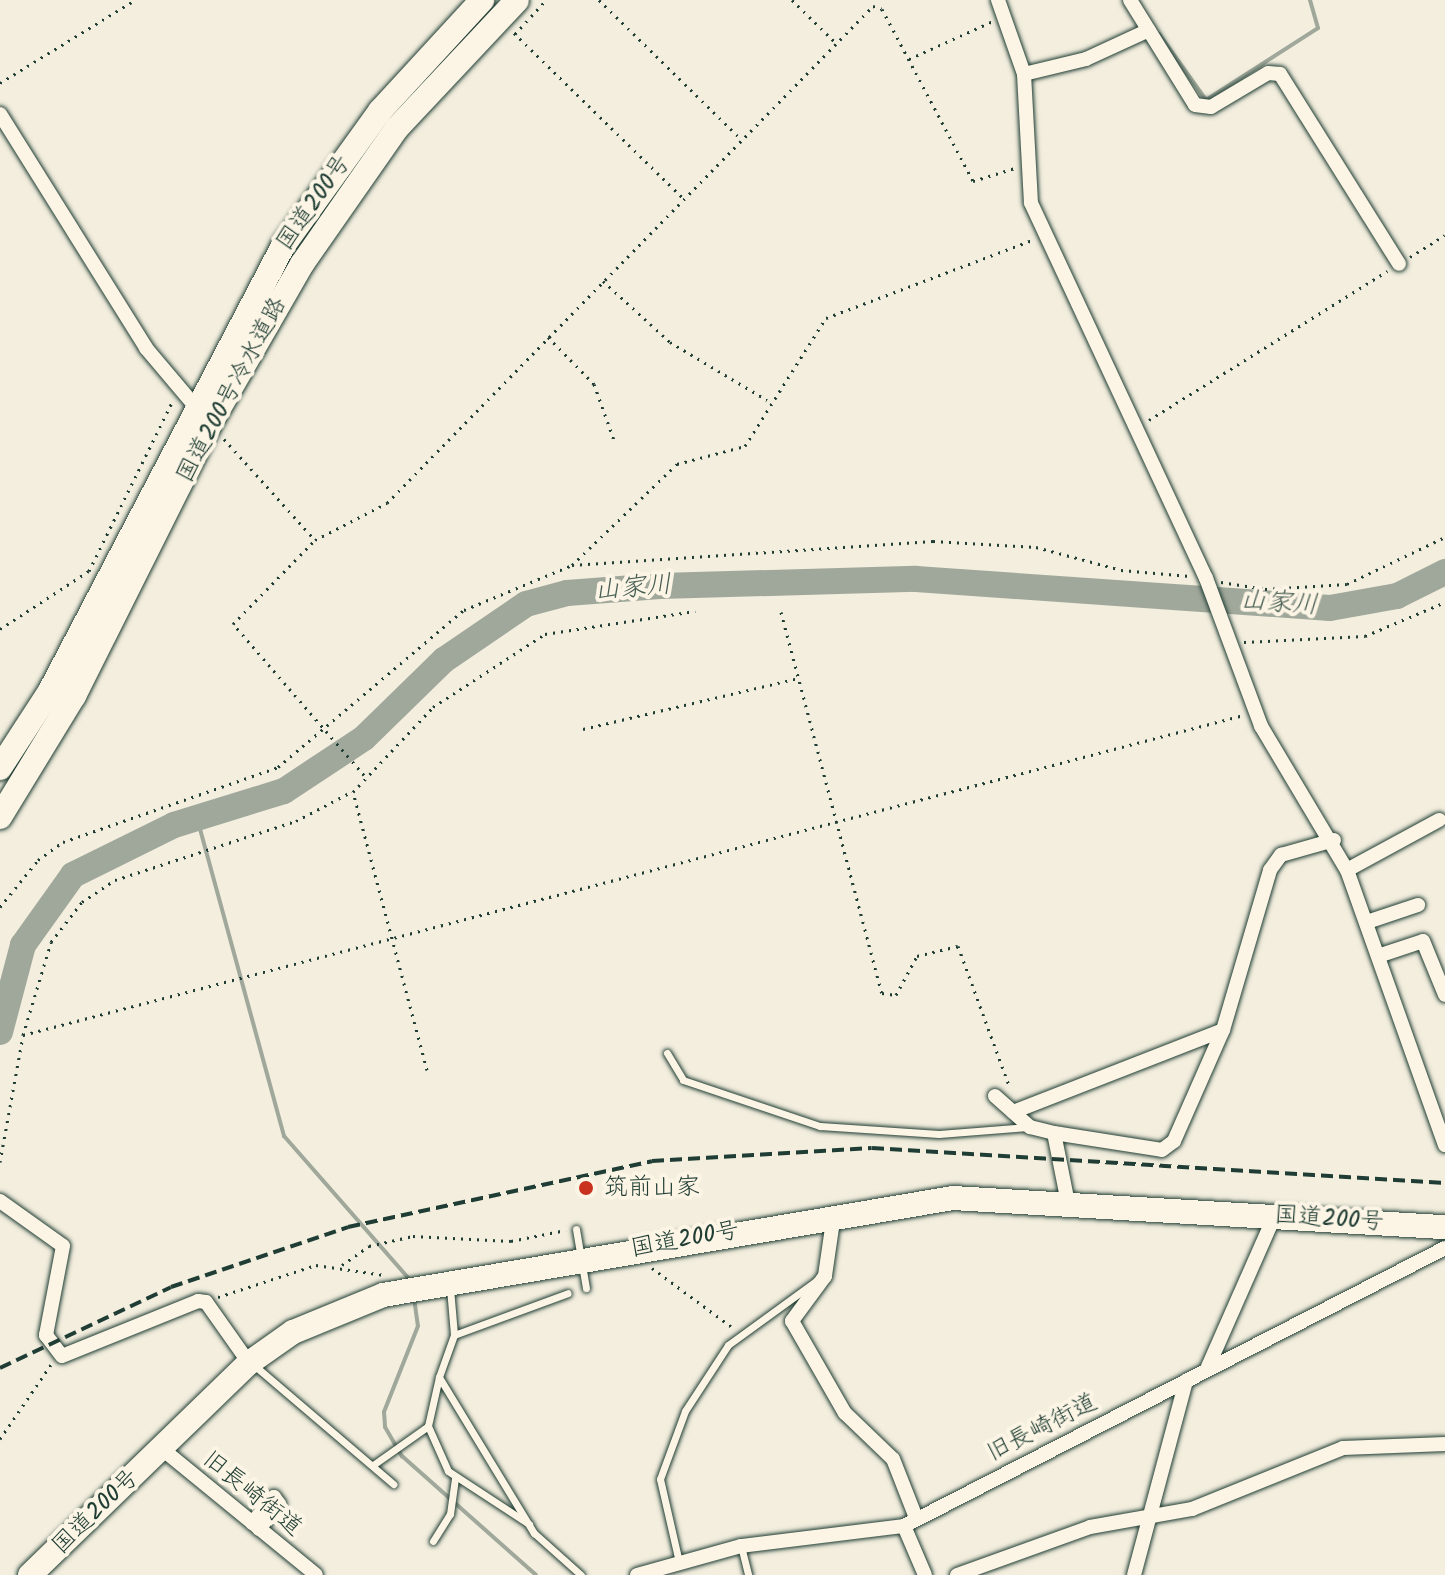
<!DOCTYPE html>
<html>
<head>
<meta charset="utf-8">
<style>
	body { margin:0 }
	#map { position:relative; width:1445px; height:1575px; overflow:hidden; background:#f3eede; font-family:Kalam,"Klee One",sans-serif }
	div>[style] { position:absolute }
	.stream>* { height:4px; margin:-2px; padding:0 2px; transform-origin:2px; border-radius:2px; background:#a0a89b }
	.river>* { height:26px; margin:-13px; padding:0 13px; transform-origin:13px; border-radius:13px; background:#a0a89b }
	.path>* { height:3px; margin-top:-1.5px; transform-origin:0; background:repeating-linear-gradient(90deg,#1f3d34 0 2px,transparent 0 8px) }
	.roads { filter:drop-shadow(0 0 2px #1f3d34) drop-shadow(0 0 2px #1f3d34) }
	.lane>* { height:7px; margin:-3.5px; padding:0 3.5px; transform-origin:3.5px; border-radius:3.5px; background:#fcf5e5 }
	.street>* { height:14px; margin:-7px; padding:0 7px; transform-origin:7px; border-radius:7px; background:#fcf5e5 }
	.highway>* { height:24px; margin:-12px; padding:0 12px; transform-origin:12px; border-radius:12px; background:#fcf5e5 }
	.rail>* { height:4px; margin-top:-2px; transform-origin:0; background:repeating-linear-gradient(90deg,#1f3d34 0 12px,transparent 0 18px) }
	.dots>* { width:22px; height:22px; translate:-50% -50%; box-sizing:border-box; border:4px solid #fcf5e5; border-radius:50% }
	span { translate:-50% -50%; white-space:nowrap; text-align:center; line-height:1.15; -webkit-text-stroke:8px #fcf5e5; paint-order:stroke }
	.street-label { font-size:24px; color:#1f3d34 }
	.poi-label { font-size:24px; color:#1f3d34 }
	.left { translate:0 -50%; text-align:left }
	.water-label { font-size:26px; color:#465d53; font-style:italic }
</style>
</head>
<body>
<div id="map">
	<div class="stream">
		<i style="left:1159px;top:34px;width:81px;rotate:54.5deg"></i>
		<i style="left:1206px;top:100px;width:133px;rotate:-32.7deg"></i>
		<i style="left:1318px;top:28px;width:29px;rotate:-106deg"></i>
		<i style="left:197px;top:818px;width:330px;rotate:74.7deg"></i>
		<i style="left:284px;top:1136px;width:193px;rotate:48.8deg"></i>
		<i style="left:414px;top:1298px;width:28px;rotate:82deg"></i>
		<i style="left:418px;top:1326px;width:92px;rotate:111.6deg"></i>
		<i style="left:384px;top:1412px;width:15px;rotate:86deg"></i>
		<i style="left:385px;top:1427px;width:34px;rotate:60deg"></i>
		<i style="left:402px;top:1456px;width:179px;rotate:41.6deg"></i>
	</div>
	<div class="river">
		<i style="left:0;top:1032px;width:90px;rotate:-75.2deg"></i>
		<i style="left:23px;top:945px;width:86px;rotate:-54.5deg"></i>
		<i style="left:73px;top:875px;width:113px;rotate:-26.3deg"></i>
		<i style="left:174px;top:825px;width:115px;rotate:-17.2deg"></i>
		<i style="left:284px;top:791px;width:96px;rotate:-33.5deg"></i>
		<i style="left:364px;top:738px;width:112px;rotate:-44.3deg"></i>
		<i style="left:444px;top:660px;width:99px;rotate:-34.3deg"></i>
		<i style="left:526px;top:604px;width:42px;rotate:-15deg"></i>
		<i style="left:567px;top:593px;width:93px;rotate:-4.3deg"></i>
		<i style="left:660px;top:586px;width:256px;rotate:-1.6deg"></i>
		<i style="left:916px;top:579px;width:415px;rotate:4deg"></i>
		<i style="left:1330px;top:608px;width:68px;rotate:-10.2deg"></i>
		<i style="left:1397px;top:596px;width:54px;rotate:-26.6deg"></i>
	</div>
	<div class="path">
		<i style="left:599px;top:0;width:199px;rotate:44.4deg"></i>
		<i style="left:792px;top:0;width:62px;rotate:44.3deg"></i>
		<i style="left:514px;top:33px;width:236px;rotate:44.3deg"></i>
		<i style="left:515px;top:34px;width:46px;rotate:-47.6deg"></i>
		<i style="left:909px;top:59px;width:92px;rotate:-24.3deg"></i>
		<i style="left:0;top:83px;width:158px;rotate:-31.6deg"></i>
		<i style="left:1410px;top:257px;width:41px;rotate:-32.2deg"></i>
		<i style="left:603px;top:281px;width:91px;rotate:42.3deg"></i>
		<i style="left:670px;top:342px;width:113px;rotate:30.9deg"></i>
		<i style="left:548px;top:337px;width:66px;rotate:45.6deg"></i>
		<i style="left:594px;top:384px;width:63px;rotate:70.4deg"></i>
		<i style="left:1149px;top:420px;width:281px;rotate:-32deg"></i>
		<i style="left:224px;top:439px;width:136px;rotate:48deg"></i>
		<i style="left:572px;top:565px;width:146px;rotate:-43.9deg"></i>
		<i style="left:677px;top:464px;width:70px;rotate:-14.8deg"></i>
		<i style="left:745px;top:446px;width:151px;rotate:-57.7deg"></i>
		<i style="left:826px;top:318px;width:220px;rotate:-20.7deg"></i>
		<i style="left:1221px;top:582px;width:45px;rotate:9deg"></i>
		<i style="left:1265px;top:589px;width:82px;rotate:-3.5deg"></i>
		<i style="left:1347px;top:584px;width:109px;rotate:-25.6deg"></i>
		<i style="left:781px;top:612px;width:394px;rotate:75.2deg"></i>
		<i style="left:882px;top:993px;width:14px;rotate:8deg"></i>
		<i style="left:896px;top:995px;width:44px;rotate:-61.7deg"></i>
		<i style="left:917px;top:956px;width:42px;rotate:-13.7deg"></i>
		<i style="left:958px;top:946px;width:151px;rotate:69.9deg"></i>
		<i style="left:0;top:629px;width:106px;rotate:-33.1deg"></i>
		<i style="left:89px;top:571px;width:191px;rotate:-63.8deg"></i>
		<i style="left:1244px;top:642px;width:121px;rotate:-2.8deg"></i>
		<i style="left:1365px;top:636px;width:87px;rotate:-23deg"></i>
		<i style="left:583px;top:729px;width:221px;rotate:-13.3deg"></i>
		<i style="left:364px;top:775px;width:200px;rotate:-130.9deg"></i>
		<i style="left:233px;top:624px;width:117px;rotate:-45.7deg"></i>
		<i style="left:315px;top:540px;width:81px;rotate:-27.2deg"></i>
		<i style="left:387px;top:503px;width:695px;rotate:-45.64deg"></i>
		<i style="left:873px;top:6px;width:9px;rotate:18deg"></i>
		<i style="left:882px;top:9px;width:195px;rotate:62.1deg"></i>
		<i style="left:973px;top:181px;width:44px;rotate:-17.2deg"></i>
		<i style="left:0;top:907px;width:60px;rotate:-51deg"></i>
		<i style="left:38px;top:860px;width:31px;rotate:-36deg"></i>
		<i style="left:63px;top:842px;width:228px;rotate:-19.2deg"></i>
		<i style="left:278px;top:767px;width:243px;rotate:-40.2deg"></i>
		<i style="left:464px;top:610px;width:117px;rotate:-22.6deg"></i>
		<i style="left:572px;top:565px;width:362px;rotate:-3.8deg"></i>
		<i style="left:933px;top:541px;width:103px;rotate:3.3deg"></i>
		<i style="left:1036px;top:547px;width:88px;rotate:15.1deg"></i>
		<i style="left:1121px;top:570px;width:69px;rotate:5deg"></i>
		<i style="left:23px;top:1035px;width:97px;rotate:-73.2deg"></i>
		<i style="left:51px;top:942px;width:51px;rotate:-52.2deg"></i>
		<i style="left:82px;top:902px;width:40px;rotate:-34deg"></i>
		<i style="left:115px;top:880px;width:190px;rotate:-18.1deg"></i>
		<i style="left:296px;top:821px;width:62px;rotate:-27.8deg"></i>
		<i style="left:427px;top:1070px;width:288px;rotate:-104.9deg"></i>
		<i style="left:353px;top:792px;width:117px;rotate:-46.7deg"></i>
		<i style="left:433px;top:707px;width:134px;rotate:-33.1deg"></i>
		<i style="left:545px;top:634px;width:152px;rotate:-8.7deg"></i>
		<i style="left:0;top:1162px;width:129px;rotate:-79.7deg"></i>
		<i style="left:23px;top:1035px;width:1262px;rotate:-14.69deg"></i>
		<i style="left:342px;top:1265px;width:33px;rotate:-35deg"></i>
		<i style="left:369px;top:1246px;width:45px;rotate:-12.8deg"></i>
		<i style="left:413px;top:1236px;width:98px;rotate:2.9deg"></i>
		<i style="left:511px;top:1241px;width:56px;rotate:-11.3deg"></i>
		<i style="left:652px;top:1268px;width:101px;rotate:36.5deg"></i>
		<i style="left:218px;top:1297px;width:103px;rotate:-18.1deg"></i>
		<i style="left:316px;top:1265px;width:69px;rotate:8.4deg"></i>
		<i style="left:0;top:1439px;width:92px;rotate:-55.6deg"></i>
	</div>
	<div class="roads">
		<div class="lane">
			<i style="left:667px;top:1053px;width:31px;rotate:59deg"></i>
			<i style="left:683px;top:1080px;width:145px;rotate:18.6deg"></i>
			<i style="left:820px;top:1126px;width:119px;rotate:3.8deg"></i>
			<i style="left:939px;top:1134px;width:89px;rotate:-4.5deg"></i>
			<i style="left:576px;top:1229px;width:60px;rotate:80.4deg"></i>
			<i style="left:450px;top:1288px;width:47px;rotate:85.1deg"></i>
			<i style="left:454px;top:1335px;width:45px;rotate:109.7deg"></i>
			<i style="left:439px;top:1377px;width:183px;rotate:58.7deg"></i>
			<i style="left:534px;top:1533px;width:63px;rotate:41.8deg"></i>
			<i style="left:454px;top:1335px;width:121px;rotate:-20.2deg"></i>
			<i style="left:255px;top:1366px;width:182px;rotate:40.5deg"></i>
			<i style="left:439px;top:1377px;width:50px;rotate:102.7deg"></i>
			<i style="left:428px;top:1426px;width:49px;rotate:66deg"></i>
			<i style="left:448px;top:1471px;width:97px;rotate:33.2deg"></i>
			<i style="left:373px;top:1465px;width:67px;rotate:-35.3deg"></i>
			<i style="left:433px;top:1541px;width:32px;rotate:-58deg"></i>
			<i style="left:450px;top:1514px;width:36px;rotate:-82deg"></i>
			<i style="left:741px;top:1546px;width:30px;rotate:76deg"></i>
			<i style="left:679px;top:1562px;width:85px;rotate:-102.9deg"></i>
			<i style="left:660px;top:1479px;width:72px;rotate:-69.8deg"></i>
			<i style="left:685px;top:1411px;width:79px;rotate:-56.9deg"></i>
			<i style="left:728px;top:1345px;width:109px;rotate:-36deg"></i>
		</div>
		<div class="street">
			<i style="left:998px;top:0;width:78px;rotate:70.6deg"></i>
			<i style="left:1024px;top:74px;width:129px;rotate:86.9deg"></i>
			<i style="left:1031px;top:203px;width:414px;rotate:65deg"></i>
			<i style="left:1206px;top:578px;width:158px;rotate:69.6deg"></i>
			<i style="left:1261px;top:726px;width:168px;rotate:59.2deg"></i>
			<i style="left:1347px;top:870px;width:292px;rotate:70.4deg"></i>
			<i style="left:1130px;top:0;width:123px;rotate:58.2deg"></i>
			<i style="left:1195px;top:105px;width:16px;rotate:7deg"></i>
			<i style="left:1211px;top:107px;width:66px;rotate:-30.8deg"></i>
			<i style="left:1268px;top:73px;width:12px;rotate:5deg"></i>
			<i style="left:1280px;top:74px;width:224px;rotate:57.9deg"></i>
			<i style="left:1024px;top:74px;width:64px;rotate:-13.6deg"></i>
			<i style="left:1086px;top:59px;width:69px;rotate:-24.7deg"></i>
			<i style="left:0;top:114px;width:276px;rotate:58deg"></i>
			<i style="left:146px;top:348px;width:76px;rotate:49.8deg"></i>
			<i style="left:1347px;top:870px;width:105px;rotate:-28.5deg"></i>
			<i style="left:1367px;top:922px;width:54px;rotate:-18.4deg"></i>
			<i style="left:1381px;top:955px;width:44px;rotate:-18.4deg"></i>
			<i style="left:1423px;top:941px;width:58px;rotate:67.8deg"></i>
			<i style="left:995px;top:1096px;width:47px;rotate:41.5deg"></i>
			<i style="left:1030px;top:1127px;width:25px;rotate:14deg"></i>
			<i style="left:1013px;top:1112px;width:225px;rotate:-21.3deg"></i>
			<i style="left:0;top:1201px;width:77px;rotate:35.5deg"></i>
			<i style="left:63px;top:1246px;width:91px;rotate:100.8deg"></i>
			<i style="left:46px;top:1335px;width:26px;rotate:53deg"></i>
			<i style="left:62px;top:1356px;width:147px;rotate:-22deg"></i>
			<i style="left:198px;top:1301px;width:8px;rotate:7deg"></i>
			<i style="left:206px;top:1302px;width:75px;rotate:54.8deg"></i>
			<i style="left:1068px;top:1203px;width:71px;rotate:-101.3deg"></i>
			<i style="left:1054px;top:1133px;width:109px;rotate:8.9deg"></i>
			<i style="left:1162px;top:1150px;width:15px;rotate:-37deg"></i>
			<i style="left:1174px;top:1141px;width:121px;rotate:-66.2deg"></i>
			<i style="left:1223px;top:1030px;width:167px;rotate:-73.6deg"></i>
			<i style="left:1270px;top:870px;width:19px;rotate:-54deg"></i>
			<i style="left:1281px;top:855px;width:55px;rotate:-15.8deg"></i>
			<i style="left:834px;top:1214px;width:63px;rotate:98.3deg"></i>
			<i style="left:825px;top:1276px;width:56px;rotate:126.3deg"></i>
			<i style="left:792px;top:1321px;width:106px;rotate:60.1deg"></i>
			<i style="left:845px;top:1413px;width:66px;rotate:43.8deg"></i>
			<i style="left:893px;top:1459px;width:60px;rotate:68.6deg"></i>
			<i style="left:1207px;top:1369px;width:168px;rotate:-66.2deg"></i>
			<i style="left:161px;top:1448px;width:200px;rotate:39.3deg"></i>
			<i style="left:252px;top:1523px;width:34px;rotate:-50deg"></i>
			<i style="left:274px;top:1497px;width:9px;rotate:54deg"></i>
			<i style="left:279px;top:1504px;width:32px;rotate:129deg"></i>
			<i style="left:904px;top:1526px;width:53px;rotate:66.8deg"></i>
			<i style="left:637px;top:1575px;width:108px;rotate:-15.6deg"></i>
			<i style="left:741px;top:1546px;width:164px;rotate:-7deg"></i>
			<i style="left:904px;top:1526px;width:608px;rotate:-27.2deg"></i>
			<i style="left:957px;top:1575px;width:141px;rotate:-19.8deg"></i>
			<i style="left:1090px;top:1527px;width:104px;rotate:-10deg"></i>
			<i style="left:1192px;top:1509px;width:163px;rotate:-22deg"></i>
			<i style="left:1343px;top:1448px;width:102px;rotate:-2.2deg"></i>
			<i style="left:1134px;top:1575px;width:201px;rotate:-75deg"></i>
		</div>
		<div class="highway">
			<i style="left:0;top:768px;width:92px;rotate:-57deg"></i>
			<i style="left:50px;top:691px;width:502px;rotate:-62.36deg"></i>
			<i style="left:283px;top:246px;width:166px;rotate:-54.3deg"></i>
			<i style="left:380px;top:111px;width:151px;rotate:-47.4deg"></i>
			<i style="left:0;top:817px;width:142px;rotate:-58.6deg"></i>
			<i style="left:74px;top:696px;width:304px;rotate:-63.4deg"></i>
			<i style="left:210px;top:424px;width:185px;rotate:-60.1deg"></i>
			<i style="left:302px;top:264px;width:166px;rotate:-55.1deg"></i>
			<i style="left:397px;top:128px;width:175px;rotate:-46.8deg"></i>
			<i style="left:30px;top:1575px;width:305px;rotate:-44.1deg"></i>
			<i style="left:249px;top:1363px;width:54px;rotate:-35.2deg"></i>
			<i style="left:293px;top:1332px;width:97px;rotate:-22.3deg"></i>
			<i style="left:383px;top:1295px;width:578px;rotate:-9.66deg"></i>
			<i style="left:953px;top:1198px;width:493px;rotate:3.4deg"></i>
		</div>
	</div>
	<div class="rail">
		<i style="left:0;top:1368px;width:189px;rotate:-25.3deg"></i>
		<i style="left:171px;top:1287px;width:187px;rotate:-18.7deg"></i>
		<i style="left:348px;top:1227px;width:311px;rotate:-12.2deg"></i>
		<i style="left:652px;top:1161px;width:220px;rotate:-3.4deg"></i>
		<i style="left:872px;top:1148px;width:574px;rotate:3.5deg"></i>
	</div>
	<div class="dots">
		<i style="left:586px;top:1188px;background:#c8321e"></i>
	</div>
	<div class="street-label">
		<span style="left:314px;top:203px;rotate:-55deg">国道200号</span>
		<span style="left:232px;top:390px;rotate:-62deg">国道200号冷水道路</span>
		<span style="left:1329px;top:1219px;rotate:4deg">国道200号</span>
		<span style="left:685px;top:1240px;rotate:-10deg">国道200号</span>
		<span style="left:1042px;top:1428px;rotate:-27deg">旧長崎街道</span>
		<span style="left:252px;top:1494px;rotate:39deg">旧長崎街道</span>
		<span style="left:96px;top:1512px;rotate:-44deg">国道200号</span>
	</div>
	<div class="poi-label">
		<span class="left" style="left:604px;top:1188px">筑前山家</span>
	</div>
	<div class="water-label">
		<span style="left:633px;top:589px;rotate:-5deg">山家川</span>
		<span style="left:1279px;top:604px;rotate:4deg">山家川</span>
	</div>
</div>
</body>
</html>
